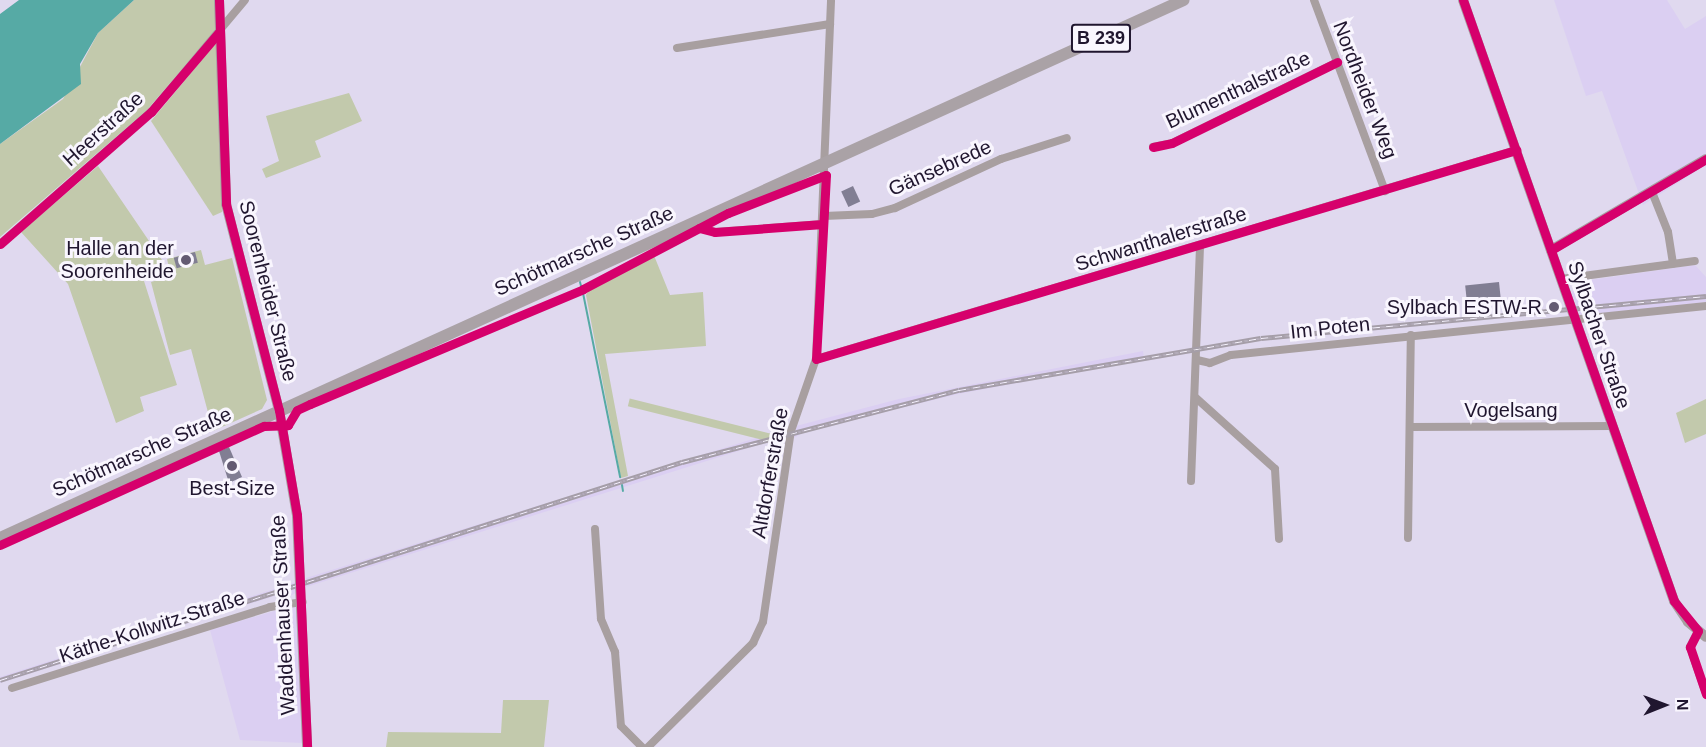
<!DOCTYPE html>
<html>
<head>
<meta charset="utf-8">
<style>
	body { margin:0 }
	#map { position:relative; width:1706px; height:747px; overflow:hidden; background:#e0d9ef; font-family:Arial,sans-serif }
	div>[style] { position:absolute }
	.built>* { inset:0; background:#dbcff2 }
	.green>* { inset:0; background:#c2c9ac; transform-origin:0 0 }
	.water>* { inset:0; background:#56aaa5 }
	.stream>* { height:2px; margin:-1px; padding:0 1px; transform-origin:1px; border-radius:1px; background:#56aaa5 }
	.building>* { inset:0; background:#817e93; transform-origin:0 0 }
	.street>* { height:8px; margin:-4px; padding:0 4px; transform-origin:4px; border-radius:4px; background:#a89fa0 }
	.secondary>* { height:10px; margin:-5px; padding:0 5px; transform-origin:5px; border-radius:5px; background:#a89ea1 }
	.primary>* { height:12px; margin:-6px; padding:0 6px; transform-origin:6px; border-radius:6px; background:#aaa2a6 }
	.rail>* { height:4.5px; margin-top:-2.25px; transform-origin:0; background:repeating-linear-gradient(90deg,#f9f6fe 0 7px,#a59ea8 0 14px); box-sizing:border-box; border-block:2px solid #a59ea8 }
	.cycleway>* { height:9px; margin:-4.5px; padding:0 4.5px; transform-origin:4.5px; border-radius:4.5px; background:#d6006c }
	.dots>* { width:16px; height:16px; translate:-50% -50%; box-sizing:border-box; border:3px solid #f9f6fe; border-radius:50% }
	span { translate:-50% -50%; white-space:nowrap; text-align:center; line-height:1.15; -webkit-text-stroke:6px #f9f6fe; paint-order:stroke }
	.shield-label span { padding:2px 4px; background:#f9f6fe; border:2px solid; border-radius:4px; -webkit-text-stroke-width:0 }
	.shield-label { font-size:18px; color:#20162f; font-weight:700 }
	.street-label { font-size:20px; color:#20162f }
	.poi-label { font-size:20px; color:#20162f }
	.right { translate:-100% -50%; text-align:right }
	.north { position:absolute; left:1634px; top:675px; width:60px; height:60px; -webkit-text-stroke:4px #f9f6fe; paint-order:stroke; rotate:89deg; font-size:16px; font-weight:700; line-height:24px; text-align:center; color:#20162f }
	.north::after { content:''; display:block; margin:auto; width:21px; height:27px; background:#20162f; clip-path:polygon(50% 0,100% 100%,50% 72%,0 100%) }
</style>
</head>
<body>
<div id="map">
	<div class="built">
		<i style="clip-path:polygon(1554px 0,1667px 0,1685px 29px,1706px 16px,1706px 165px,1643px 205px,1602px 91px,1586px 96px)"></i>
		<i style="clip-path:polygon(1695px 265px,1706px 277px,1706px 302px,1580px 316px,1572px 293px,1576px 282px)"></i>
		<i style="clip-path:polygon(1143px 351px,1144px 359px,958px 394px,805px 431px,794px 438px,796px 426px,899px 399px)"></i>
		<i style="clip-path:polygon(788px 428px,786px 436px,306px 587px,306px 578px)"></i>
		<i style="clip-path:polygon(299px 581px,300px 591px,290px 596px,287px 592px,0 683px,0 677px)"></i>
		<i style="clip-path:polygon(301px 603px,303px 743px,240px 740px,210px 630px)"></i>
	</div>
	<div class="green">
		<i style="clip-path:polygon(134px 0,215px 0,217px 28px,147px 110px,0 237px,0 144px,63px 99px,98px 33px)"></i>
		<i style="clip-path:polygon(216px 43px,222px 212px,213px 216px,151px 121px)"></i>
		<i style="clip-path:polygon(349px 93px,362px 121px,315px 141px,321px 157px,266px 178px,262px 169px,279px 161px,266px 116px)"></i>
		<i style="clip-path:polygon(98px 166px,162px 260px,144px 281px,177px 385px,140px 397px,144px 411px,116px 423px,68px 284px,21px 232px)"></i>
		<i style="clip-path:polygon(201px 250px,205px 265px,232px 258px,267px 400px,262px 409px,213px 431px,191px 349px,170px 355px,151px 282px,171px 276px,167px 259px)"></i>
		<i style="clip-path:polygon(653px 253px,670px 295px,703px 292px,706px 346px,605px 354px,628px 476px,621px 478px,586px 295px,593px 282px)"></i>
		<i style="clip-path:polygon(1706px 399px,1706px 434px,1685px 443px,1676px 413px)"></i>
		<i style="left:784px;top:437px;width:8px;height:159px;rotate:104deg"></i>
		<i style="clip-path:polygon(503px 700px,549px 700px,544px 747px,386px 747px,388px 732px,501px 733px)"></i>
	</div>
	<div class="water">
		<i style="clip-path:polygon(19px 0,134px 0,98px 33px,80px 64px,81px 84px,0 144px,0 14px)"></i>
	</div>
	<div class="stream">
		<i style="left:580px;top:282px;width:4px;rotate:76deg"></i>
		<i style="left:583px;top:293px;width:188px;rotate:78.6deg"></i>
		<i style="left:622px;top:485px;width:6px;rotate:81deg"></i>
	</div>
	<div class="building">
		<i style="left:853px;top:186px;width:17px;height:13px;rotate:65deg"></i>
		<i style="left:195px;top:252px;width:11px;height:22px;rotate:75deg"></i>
		<i style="left:1499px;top:282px;width:19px;height:34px;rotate:84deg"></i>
		<i style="clip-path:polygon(229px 447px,242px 477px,229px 483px,219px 451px)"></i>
	</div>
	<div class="street">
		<i style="left:1314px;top:0;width:204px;rotate:69.6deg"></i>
		<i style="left:677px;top:48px;width:155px;rotate:-8.9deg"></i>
		<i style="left:1153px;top:147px;width:19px;rotate:-12deg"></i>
		<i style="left:1172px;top:143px;width:184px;rotate:-26.1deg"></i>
		<i style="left:1652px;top:192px;width:43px;rotate:68.2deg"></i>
		<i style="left:1668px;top:232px;width:32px;rotate:81deg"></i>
		<i style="left:824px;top:216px;width:48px;rotate:-2.4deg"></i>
		<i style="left:872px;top:214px;width:24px;rotate:-15deg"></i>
		<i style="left:895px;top:208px;width:117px;rotate:-24.8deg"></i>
		<i style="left:1001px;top:159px;width:69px;rotate:-17.7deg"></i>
		<i style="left:699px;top:228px;width:16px;rotate:14deg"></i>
		<i style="left:715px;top:232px;width:108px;rotate:-4.2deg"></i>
		<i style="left:0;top:244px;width:201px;rotate:-41.2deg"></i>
		<i style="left:151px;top:112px;width:146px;rotate:-50deg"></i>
		<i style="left:1561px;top:279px;width:135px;rotate:-7.7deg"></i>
		<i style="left:816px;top:359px;width:731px;rotate:-16.62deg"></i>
		<i style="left:1197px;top:360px;width:13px;rotate:13deg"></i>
		<i style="left:1210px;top:363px;width:22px;rotate:-21deg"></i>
		<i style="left:1231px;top:355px;width:478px;rotate:-5.9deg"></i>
		<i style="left:1196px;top:398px;width:106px;rotate:41.9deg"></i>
		<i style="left:1275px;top:469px;width:70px;rotate:86.7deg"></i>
		<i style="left:1410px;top:427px;width:202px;rotate:-0.3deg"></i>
		<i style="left:1191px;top:481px;width:234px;rotate:-87.8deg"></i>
		<i style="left:595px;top:529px;width:90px;rotate:86.2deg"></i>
		<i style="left:601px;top:619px;width:36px;rotate:67deg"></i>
		<i style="left:615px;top:652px;width:74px;rotate:85.4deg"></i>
		<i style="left:621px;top:726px;width:30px;rotate:45deg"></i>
		<i style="left:1408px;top:538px;width:203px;rotate:-89.2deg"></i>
		<i style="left:1698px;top:631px;width:18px;rotate:117deg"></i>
		<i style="left:1690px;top:647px;width:50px;rotate:71.2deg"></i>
		<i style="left:12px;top:688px;width:270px;rotate:-17.4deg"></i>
		<i style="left:270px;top:607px;width:33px;rotate:-9deg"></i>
		<i style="left:648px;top:747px;width:148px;rotate:-44.7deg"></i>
		<i style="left:753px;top:643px;width:23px;rotate:-65deg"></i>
		<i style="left:763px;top:622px;width:193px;rotate:-81.7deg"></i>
		<i style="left:791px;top:431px;width:76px;rotate:-70.9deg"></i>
		<i style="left:816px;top:359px;width:359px;rotate:-87.6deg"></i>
	</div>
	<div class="secondary">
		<i style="left:219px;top:0;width:204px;rotate:88deg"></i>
		<i style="left:226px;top:204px;width:213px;rotate:75.6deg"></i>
		<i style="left:279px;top:410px;width:107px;rotate:80.3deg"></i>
		<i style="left:297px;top:515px;width:232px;rotate:87.5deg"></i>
		<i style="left:1463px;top:0;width:637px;rotate:70.65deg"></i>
		<i style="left:1674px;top:601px;width:25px;rotate:56deg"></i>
		<i style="left:1688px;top:622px;width:23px;rotate:40deg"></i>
		<i style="left:1551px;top:250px;width:180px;rotate:-30.4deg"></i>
	</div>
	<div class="primary">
		<i style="left:0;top:538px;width:1300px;rotate:-24.44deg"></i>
	</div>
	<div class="rail">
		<i style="left:0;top:680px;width:716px;rotate:-17.73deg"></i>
		<i style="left:682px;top:462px;width:286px;rotate:-14.6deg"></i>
		<i style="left:959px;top:390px;width:306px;rotate:-9.8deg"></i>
		<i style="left:1261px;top:338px;width:447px;rotate:-5.4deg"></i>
	</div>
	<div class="cycleway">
		<i style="left:219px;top:0;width:204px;rotate:88deg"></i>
		<i style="left:226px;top:204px;width:213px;rotate:75.6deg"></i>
		<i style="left:279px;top:410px;width:107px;rotate:80.3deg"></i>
		<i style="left:297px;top:515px;width:232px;rotate:87.5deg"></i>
		<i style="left:1463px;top:0;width:637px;rotate:70.65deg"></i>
		<i style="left:1674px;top:601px;width:38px;rotate:51deg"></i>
		<i style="left:1698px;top:631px;width:18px;rotate:117deg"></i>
		<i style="left:1690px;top:647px;width:50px;rotate:71.2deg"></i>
		<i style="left:1153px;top:147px;width:19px;rotate:-12deg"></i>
		<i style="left:1172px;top:143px;width:184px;rotate:-26.1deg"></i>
		<i style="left:699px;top:228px;width:16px;rotate:14deg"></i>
		<i style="left:715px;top:232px;width:108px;rotate:-4.2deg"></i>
		<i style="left:0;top:244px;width:201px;rotate:-41.2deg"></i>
		<i style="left:151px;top:112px;width:106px;rotate:-49.6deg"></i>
		<i style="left:1551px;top:250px;width:180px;rotate:-30.4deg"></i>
		<i style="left:0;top:545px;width:290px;rotate:-24.3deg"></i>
		<i style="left:264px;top:426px;width:24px;rotate:-2deg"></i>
		<i style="left:288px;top:425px;width:17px;rotate:-59deg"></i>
		<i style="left:297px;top:410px;width:14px;rotate:-25deg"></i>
		<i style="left:310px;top:404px;width:296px;rotate:-22.8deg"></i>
		<i style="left:583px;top:289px;width:164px;rotate:-27.7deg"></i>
		<i style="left:728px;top:213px;width:105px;rotate:-21.2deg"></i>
		<i style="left:826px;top:175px;width:184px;rotate:93.1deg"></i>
		<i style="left:816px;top:359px;width:731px;rotate:-16.62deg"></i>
	</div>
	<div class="dots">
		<i style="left:186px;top:260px;background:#635a72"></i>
		<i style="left:1554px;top:307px;background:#635a72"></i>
		<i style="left:232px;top:466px;background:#635a72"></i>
	</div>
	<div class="shield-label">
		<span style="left:1101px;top:38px">B 239</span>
	</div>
	<div class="street-label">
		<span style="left:1238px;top:90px;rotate:-25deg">Blumenthalstraße</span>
		<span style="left:1365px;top:90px;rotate:69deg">Nordheider Weg</span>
		<span style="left:103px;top:129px;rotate:-42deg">Heerstraße</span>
		<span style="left:940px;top:168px;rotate:-24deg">Gänsebrede</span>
		<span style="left:1161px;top:239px;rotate:-17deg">Schwanthalerstraße</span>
		<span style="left:584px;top:251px;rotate:-24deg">Schötmarsche Straße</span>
		<span style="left:268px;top:291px;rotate:76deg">Soorenheider Straße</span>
		<span style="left:1330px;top:328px;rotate:-6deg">Im Poten</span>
		<span style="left:1599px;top:335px;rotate:71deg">Sylbacher Straße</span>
		<span style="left:1511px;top:410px">Vogelsang</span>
		<span style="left:142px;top:452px;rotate:-24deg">Schötmarsche Straße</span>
		<span style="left:770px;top:473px;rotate:-80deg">Altdorferstraße</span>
		<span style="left:283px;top:615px;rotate:-93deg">Waddenhauser Straße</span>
		<span style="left:152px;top:627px;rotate:-18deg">Käthe-Kollwitz-Straße</span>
	</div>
	<div class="poi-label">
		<span class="right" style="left:174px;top:260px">Halle an der<br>Soorenheide</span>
		<span class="right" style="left:1542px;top:307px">Sylbach ESTW-R</span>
		<span style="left:232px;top:488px">Best-Size</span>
	</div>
	<div class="north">N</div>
</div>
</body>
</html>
